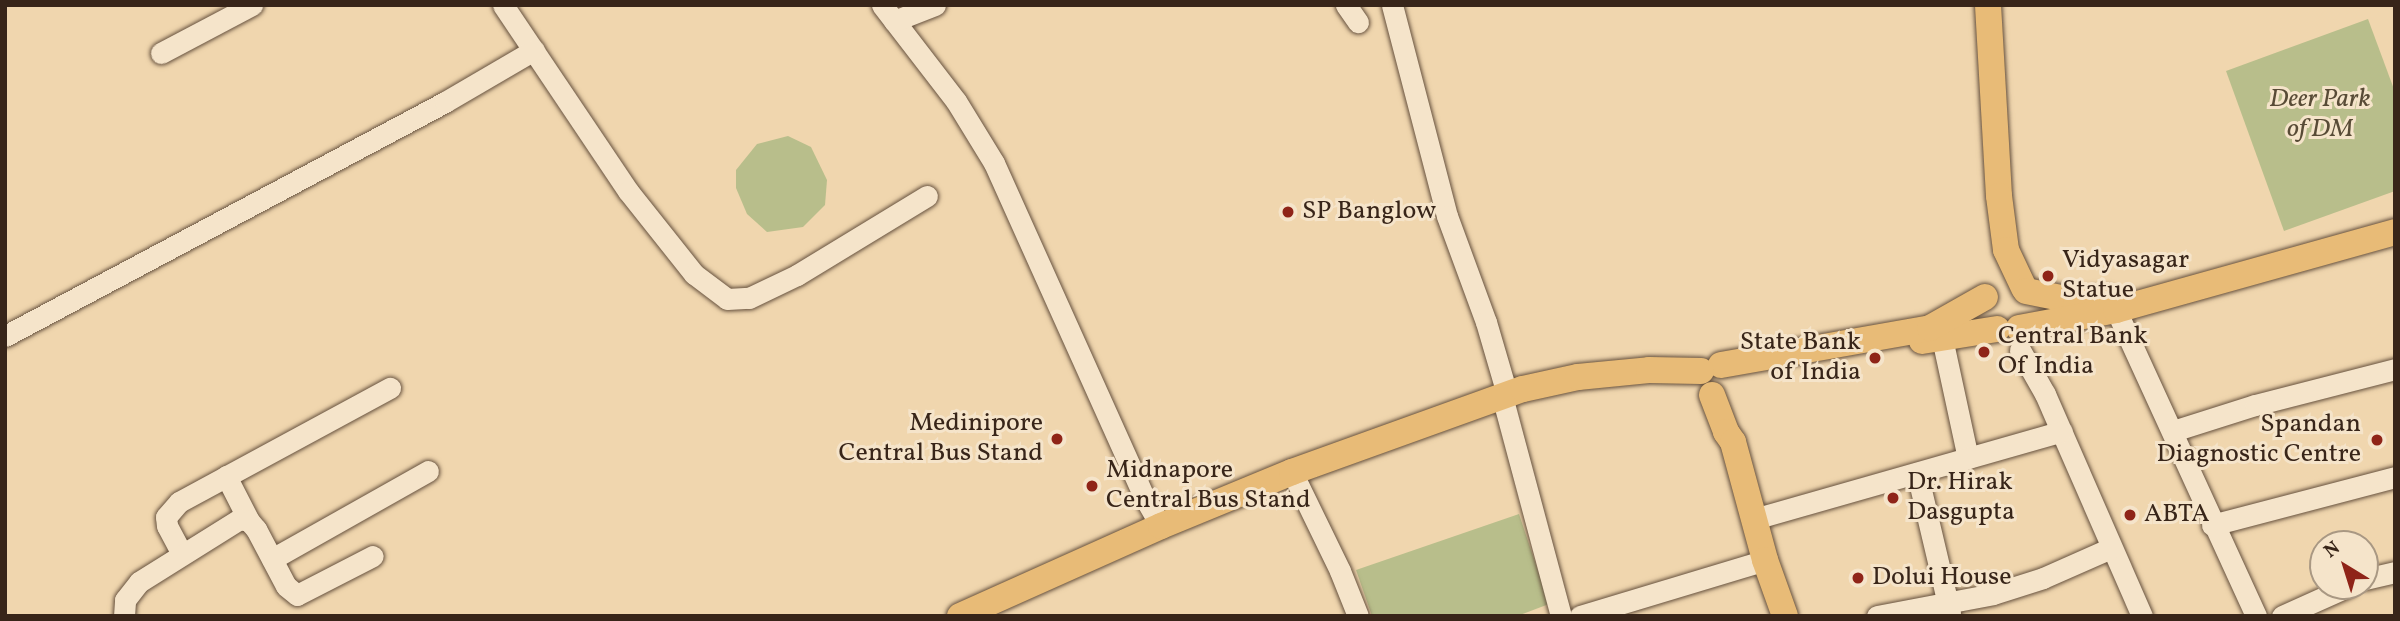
<!DOCTYPE html>
<html>
<head>
<meta charset="utf-8">
<style>
	body { margin:0 }
	#map { position:relative; width:2400px; height:621px; overflow:hidden; background:#f0d6ae; font-family:Vollkorn,serif }
	div>[style] { position:absolute }
	.green>* { inset:0; background:#b8be8b }
	.roads { filter:drop-shadow(0 0 2px #66513e) drop-shadow(0 0 2px #66513e) }
	.minor>* { height:21px; margin:-10.5px; padding:0 10.5px; transform-origin:10.5px; border-radius:10.5px; background:#f5e4ca }
	.major>* { height:26px; margin:-13px; padding:0 13px; transform-origin:13px; border-radius:13px; background:#e8bb77 }
	.dots>* { width:19px; height:19px; translate:-50% -50%; box-sizing:border-box; border:4px solid #f5e4ca; border-radius:50% }
	span { translate:-50% -50%; white-space:nowrap; text-align:center; line-height:1.15; -webkit-text-stroke:6px #f5e4ca; paint-order:stroke }
	.park-label { font-size:26px; color:#584b36; font-style:italic }
	.poi-label { font-size:26px; color:#382519 }
	.left { translate:0 -50%; text-align:left }
	.right { translate:-100% -50%; text-align:right }
	.frame { position:absolute; inset:0; border:7px solid #382519; pointer-events:none }
	.north { position:absolute; left:2309px; top:530px; width:70px; height:70px; box-sizing:border-box; background:#f5e4ca; border:2px solid #a99883; border-radius:50%; rotate:322deg; font-size:19px; font-weight:700; line-height:28px; text-align:center; color:#382519 }
	.north::after { content:''; display:block; margin:auto; width:24px; height:32px; background:#8f2418; clip-path:polygon(50% 0,100% 100%,50% 72%,0 100%) }
</style>
</head>
<body>
<div id="map">
	<div class="green">
		<i style="clip-path:polygon(2368px 19px,2395px 92px,2395px 191px,2284px 231px,2226px 71px)"></i>
		<i style="clip-path:polygon(788px 136px,811px 147px,827px 180px,825px 205px,803px 227px,767px 232px,747px 214px,736px 188px,736px 170px,757px 144px)"></i>
		<i style="clip-path:polygon(1519px 514px,1549px 604px,1517px 616px,1372px 616px,1356px 570px)"></i>
	</div>
	<div class="roads">
		<div class="minor">
			<i style="left:503px;top:5px;width:224px;rotate:56.1deg"></i>
			<i style="left:628px;top:191px;width:106px;rotate:51.5deg"></i>
			<i style="left:694px;top:274px;width:41px;rotate:37.1deg"></i>
			<i style="left:727px;top:299px;width:22px;rotate:-3deg"></i>
			<i style="left:749px;top:298px;width:53px;rotate:-25.6deg"></i>
			<i style="left:797px;top:275px;width:152px;rotate:-31.3deg"></i>
			<i style="left:882px;top:5px;width:121px;rotate:52.4deg"></i>
			<i style="left:956px;top:101px;width:73px;rotate:58.5deg"></i>
			<i style="left:994px;top:163px;width:364px;rotate:65.8deg"></i>
			<i style="left:1143px;top:495px;width:36px;rotate:60deg"></i>
			<i style="left:1346px;top:5px;width:21px;rotate:55deg"></i>
			<i style="left:1392px;top:5px;width:218px;rotate:75.4deg"></i>
			<i style="left:1447px;top:216px;width:113px;rotate:69.8deg"></i>
			<i style="left:1486px;top:322px;width:75px;rotate:73.7deg"></i>
			<i style="left:894px;top:21px;width:44px;rotate:-21.3deg"></i>
			<i style="left:161px;top:53px;width:103px;rotate:-27.8deg"></i>
			<i style="left:2116px;top:310px;width:337px;rotate:65.4deg"></i>
			<i style="left:5px;top:336px;width:498px;rotate:-28deg"></i>
			<i style="left:445px;top:102px;width:103px;rotate:-30.3deg"></i>
			<i style="left:1942px;top:338px;width:123px;rotate:77.8deg"></i>
			<i style="left:2020px;top:350px;width:51px;rotate:60.4deg"></i>
			<i style="left:2045px;top:394px;width:242px;rotate:66.4deg"></i>
			<i style="left:1502px;top:396px;width:228px;rotate:75deg"></i>
			<i style="left:2173px;top:431px;width:86px;rotate:-17.6deg"></i>
			<i style="left:2255px;top:405px;width:145px;rotate:-14.4deg"></i>
			<i style="left:1292px;top:472px;width:110px;rotate:64.1deg"></i>
			<i style="left:1340px;top:571px;width:48px;rotate:68.2deg"></i>
			<i style="left:1917px;top:473px;width:144px;rotate:76.7deg"></i>
			<i style="left:226px;top:476px;width:51px;rotate:62.9deg"></i>
			<i style="left:1754px;top:519px;width:320px;rotate:-15.9deg"></i>
			<i style="left:2212px;top:525px;width:189px;rotate:-14.7deg"></i>
			<i style="left:182px;top:554px;width:32px;rotate:-118deg"></i>
			<i style="left:167px;top:526px;width:9px;rotate:-96deg"></i>
			<i style="left:166px;top:517px;width:20px;rotate:-49deg"></i>
			<i style="left:179px;top:502px;width:240px;rotate:-28.4deg"></i>
			<i style="left:272px;top:559px;width:179px;rotate:-29.4deg"></i>
			<i style="left:2365px;top:579px;width:31px;rotate:-13deg"></i>
			<i style="left:124px;top:616px;width:16px;rotate:-86deg"></i>
			<i style="left:125px;top:600px;width:23px;rotate:-52deg"></i>
			<i style="left:139px;top:582px;width:119px;rotate:-32deg"></i>
			<i style="left:240px;top:519px;width:9px;rotate:13deg"></i>
			<i style="left:249px;top:521px;width:11px;rotate:49deg"></i>
			<i style="left:256px;top:529px;width:64px;rotate:62.2deg"></i>
			<i style="left:286px;top:586px;width:14px;rotate:39deg"></i>
			<i style="left:297px;top:595px;width:85px;rotate:-27.2deg"></i>
			<i style="left:1580px;top:616px;width:193px;rotate:-16.8deg"></i>
			<i style="left:1877px;top:616px;width:118px;rotate:-10.7deg"></i>
			<i style="left:1993px;top:594px;width:52px;rotate:-17.7deg"></i>
			<i style="left:2043px;top:578px;width:74px;rotate:-23.8deg"></i>
			<i style="left:2282px;top:616px;width:73px;rotate:-24.1deg"></i>
		</div>
		<div class="major">
			<i style="left:1988px;top:5px;width:191px;rotate:86.7deg"></i>
			<i style="left:1999px;top:196px;width:54px;rotate:82.6deg"></i>
			<i style="left:2006px;top:250px;width:42px;rotate:64.7deg"></i>
			<i style="left:2026px;top:291px;width:51px;rotate:11.3deg"></i>
			<i style="left:2076px;top:301px;width:31px;rotate:-4deg"></i>
			<i style="left:2019px;top:328px;width:99px;rotate:-10.5deg"></i>
			<i style="left:2116px;top:310px;width:290px;rotate:-15.6deg"></i>
			<i style="left:1922px;top:341px;width:76px;rotate:-9.1deg"></i>
			<i style="left:1721px;top:365px;width:212px;rotate:-10deg"></i>
			<i style="left:1930px;top:328px;width:63px;rotate:-29.4deg"></i>
			<i style="left:1712px;top:395px;width:40px;rotate:69deg"></i>
			<i style="left:1726px;top:432px;width:12px;rotate:55deg"></i>
			<i style="left:1733px;top:442px;width:122px;rotate:74.8deg"></i>
			<i style="left:1765px;top:560px;width:59px;rotate:70.3deg"></i>
			<i style="left:960px;top:616px;width:220px;rotate:-24.1deg"></i>
			<i style="left:1161px;top:526px;width:142px;rotate:-22.4deg"></i>
			<i style="left:1292px;top:472px;width:245px;rotate:-19.8deg"></i>
			<i style="left:1523px;top:389px;width:56px;rotate:-12.3deg"></i>
			<i style="left:1578px;top:377px;width:71px;rotate:-5.6deg"></i>
			<i style="left:1649px;top:370px;width:52px;rotate:1.1deg"></i>
		</div>
	</div>
	<div class="dots">
		<i style="left:1288px;top:212px;background:#8f2418"></i>
		<i style="left:2048px;top:276px;background:#8f2418"></i>
		<i style="left:1984px;top:352px;background:#8f2418"></i>
		<i style="left:1875px;top:358px;background:#8f2418"></i>
		<i style="left:1057px;top:439px;background:#8f2418"></i>
		<i style="left:2377px;top:440px;background:#8f2418"></i>
		<i style="left:1092px;top:486px;background:#8f2418"></i>
		<i style="left:1893px;top:498px;background:#8f2418"></i>
		<i style="left:2130px;top:515px;background:#8f2418"></i>
		<i style="left:1858px;top:578px;background:#8f2418"></i>
	</div>
	<div class="park-label">
		<span style="left:2320px;top:115px">Deer Park<br>of DM</span>
	</div>
	<div class="poi-label">
		<span class="left" style="left:1302px;top:212px">SP Banglow</span>
		<span class="left" style="left:2062px;top:276px">Vidyasagar<br>Statue</span>
		<span class="left" style="left:1998px;top:352px">Central Bank<br>Of India</span>
		<span class="right" style="left:1861px;top:358px">State Bank<br>of India</span>
		<span class="right" style="left:1043px;top:439px">Medinipore<br>Central Bus Stand</span>
		<span class="right" style="left:2361px;top:440px">Spandan<br>Diagnostic Centre</span>
		<span class="left" style="left:1106px;top:486px">Midnapore<br>Central Bus Stand</span>
		<span class="left" style="left:1907px;top:498px">Dr. Hirak<br>Dasgupta</span>
		<span class="left" style="left:2144px;top:515px">ABTA</span>
		<span class="left" style="left:1872px;top:578px">Dolui House</span>
	</div>
	<div class="frame"></div>
	<div class="north">N</div>
</div>
</body>
</html>
